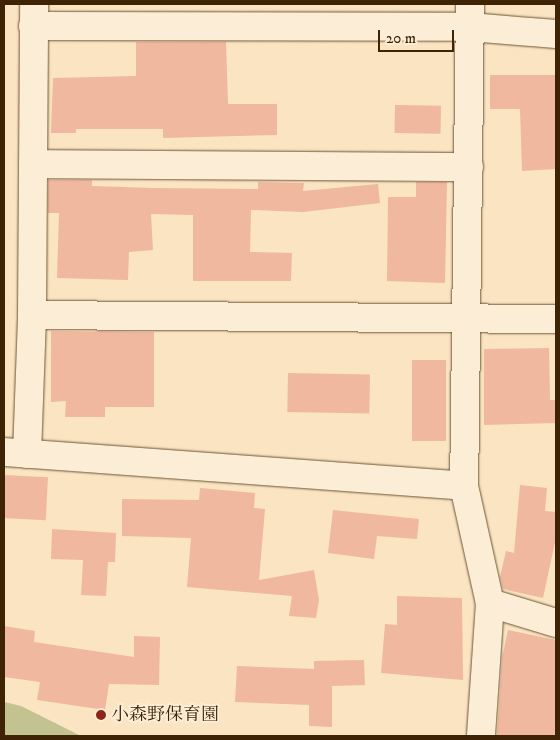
<!DOCTYPE html>
<html>
<head>
<meta charset="utf-8">
<style>
	body { margin:0 }
	#map { position:relative; width:560px; height:740px; overflow:hidden; background:#fae4c1; font-family:"IM FELL DW Pica","Noto Serif JP",serif }
	div>[style] { position:absolute }
	.green>* { inset:0; background:#c2c390 }
	.building>* { inset:0; background:#f0b89e; transform-origin:0 0 }
	.roads { filter:drop-shadow(0 0 1px #6d5433) drop-shadow(0 0 1px #6d5433) }
	.minor>* { height:28px; margin:-14px; padding:0 14px; transform-origin:14px; border-radius:14px; background:#fcedd7 }
	.dots>* { width:14px; height:14px; translate:-50% -50%; box-sizing:border-box; border:2px solid #fcedd7; border-radius:50% }
	span { translate:-50% -50%; white-space:nowrap; text-align:center; line-height:1.15; -webkit-text-stroke:4px #fcedd7; paint-order:stroke }
	.poi-label { font-size:18px; color:#3e2404 }
	.left { translate:0 -50%; text-align:left }
	.frame { position:absolute; inset:0; border:5px solid #3e2404; pointer-events:none }
	.scale { position:absolute; left:378px; top:30px; width:76px; height:22px; box-sizing:border-box; border:2px solid #3e2404; border-top:0; padding-left:6px; font-size:15px; line-height:18px; white-space:nowrap; color:#3e2404; -webkit-text-stroke:4px #fcedd7; paint-order:stroke }
</style>
</head>
<body>
<div id="map">
	<div class="green">
		<i style="clip-path:polygon(4px 702px,21px 706px,81px 736px,4px 736px)"></i>
	</div>
	<div class="building">
		<i style="clip-path:polygon(136px 42px,226px 42px,228px 104px,277px 104px,277px 135px,163px 138px,163px 129px,76px 129px,76px 133px,51px 133px,53px 78px,136px 76px)"></i>
		<i style="clip-path:polygon(490px 75px,556px 75px,556px 169px,522px 171px,520px 109px,490px 109px)"></i>
		<i style="left:395px;top:105px;width:46px;height:28px;rotate:1deg"></i>
		<i style="clip-path:polygon(48px 180px,92px 180px,92px 186px,153px 188px,258px 189px,258px 182px,304px 183px,303px 191px,378px 184px,380px 203px,303px 212px,251px 210px,250px 252px,292px 253px,291px 281px,193px 281px,193px 215px,151px 214px,153px 250px,129px 252px,128px 280px,57px 278px,59px 213px,48px 213px)"></i>
		<i style="clip-path:polygon(416px 182px,447px 182px,445px 283px,387px 281px,388px 197px,416px 197px)"></i>
		<i style="clip-path:polygon(51px 331px,154px 332px,154px 407px,105px 407px,105px 417px,65px 417px,66px 401px,51px 402px)"></i>
		<i style="clip-path:polygon(549px 348px,550px 400px,556px 400px,556px 423px,484px 425px,484px 349px)"></i>
		<i style="left:412px;top:360px;width:34px;height:81px"></i>
		<i style="left:288px;top:373px;width:82px;height:39px;rotate:1deg"></i>
		<i style="left:4px;top:475px;width:44px;height:43px;rotate:3deg"></i>
		<i style="clip-path:polygon(520px 485px,547px 488px,545px 511px,556px 512px,555px 542px,543px 598px,503px 589px,500px 577px,506px 551px,514px 553px)"></i>
		<i style="clip-path:polygon(200px 488px,255px 493px,254px 508px,265px 509px,259px 580px,314px 570px,319px 600px,316px 618px,289px 616px,292px 596px,187px 587px,191px 538px,122px 536px,122px 499px,199px 500px)"></i>
		<i style="clip-path:polygon(333px 510px,419px 519px,417px 539px,377px 536px,374px 559px,328px 553px)"></i>
		<i style="clip-path:polygon(52px 529px,116px 533px,115px 562px,108px 562px,106px 596px,81px 595px,83px 560px,51px 559px)"></i>
		<i style="clip-path:polygon(397px 596px,462px 598px,463px 680px,381px 673px,385px 624px,397px 625px)"></i>
		<i style="clip-path:polygon(4px 626px,35px 631px,34px 642px,134px 657px,134px 636px,160px 637px,159px 685px,109px 684px,105px 710px,37px 700px,40px 682px,4px 677px)"></i>
		<i style="clip-path:polygon(508px 630px,556px 640px,556px 736px,497px 736px,502px 658px)"></i>
		<i style="clip-path:polygon(364px 660px,365px 685px,332px 686px,332px 727px,309px 726px,309px 705px,235px 702px,237px 666px,314px 669px,314px 661px)"></i>
	</div>
	<div class="roads">
		<div class="minor">
			<i style="left:470px;top:4px;width:482px;rotate:90.7deg"></i>
			<i style="left:464px;top:486px;width:120px;rotate:77.5deg"></i>
			<i style="left:490px;top:603px;width:133px;rotate:93.9deg"></i>
			<i style="left:33px;top:26px;width:437px;rotate:0.1deg"></i>
			<i style="left:470px;top:27px;width:86px;rotate:4.7deg"></i>
			<i style="left:33px;top:164px;width:436px;rotate:0.4deg"></i>
			<i style="left:32px;top:315px;width:524px;rotate:0.44deg"></i>
			<i style="left:4px;top:452px;width:461px;rotate:4.2deg"></i>
			<i style="left:27px;top:454px;width:139px;rotate:-87.9deg"></i>
			<i style="left:32px;top:315px;width:311px;rotate:-89.6deg"></i>
			<i style="left:490px;top:603px;width:69px;rotate:16.9deg"></i>
		</div>
	</div>
	<div class="dots">
		<i style="left:101px;top:715px;background:#8f2418"></i>
	</div>
	<div class="poi-label">
		<span class="left" style="left:111px;top:715px">小森野保育園</span>
	</div>
	<div class="frame"></div>
	<div class="scale">20 m</div>
</div>
</body>
</html>
